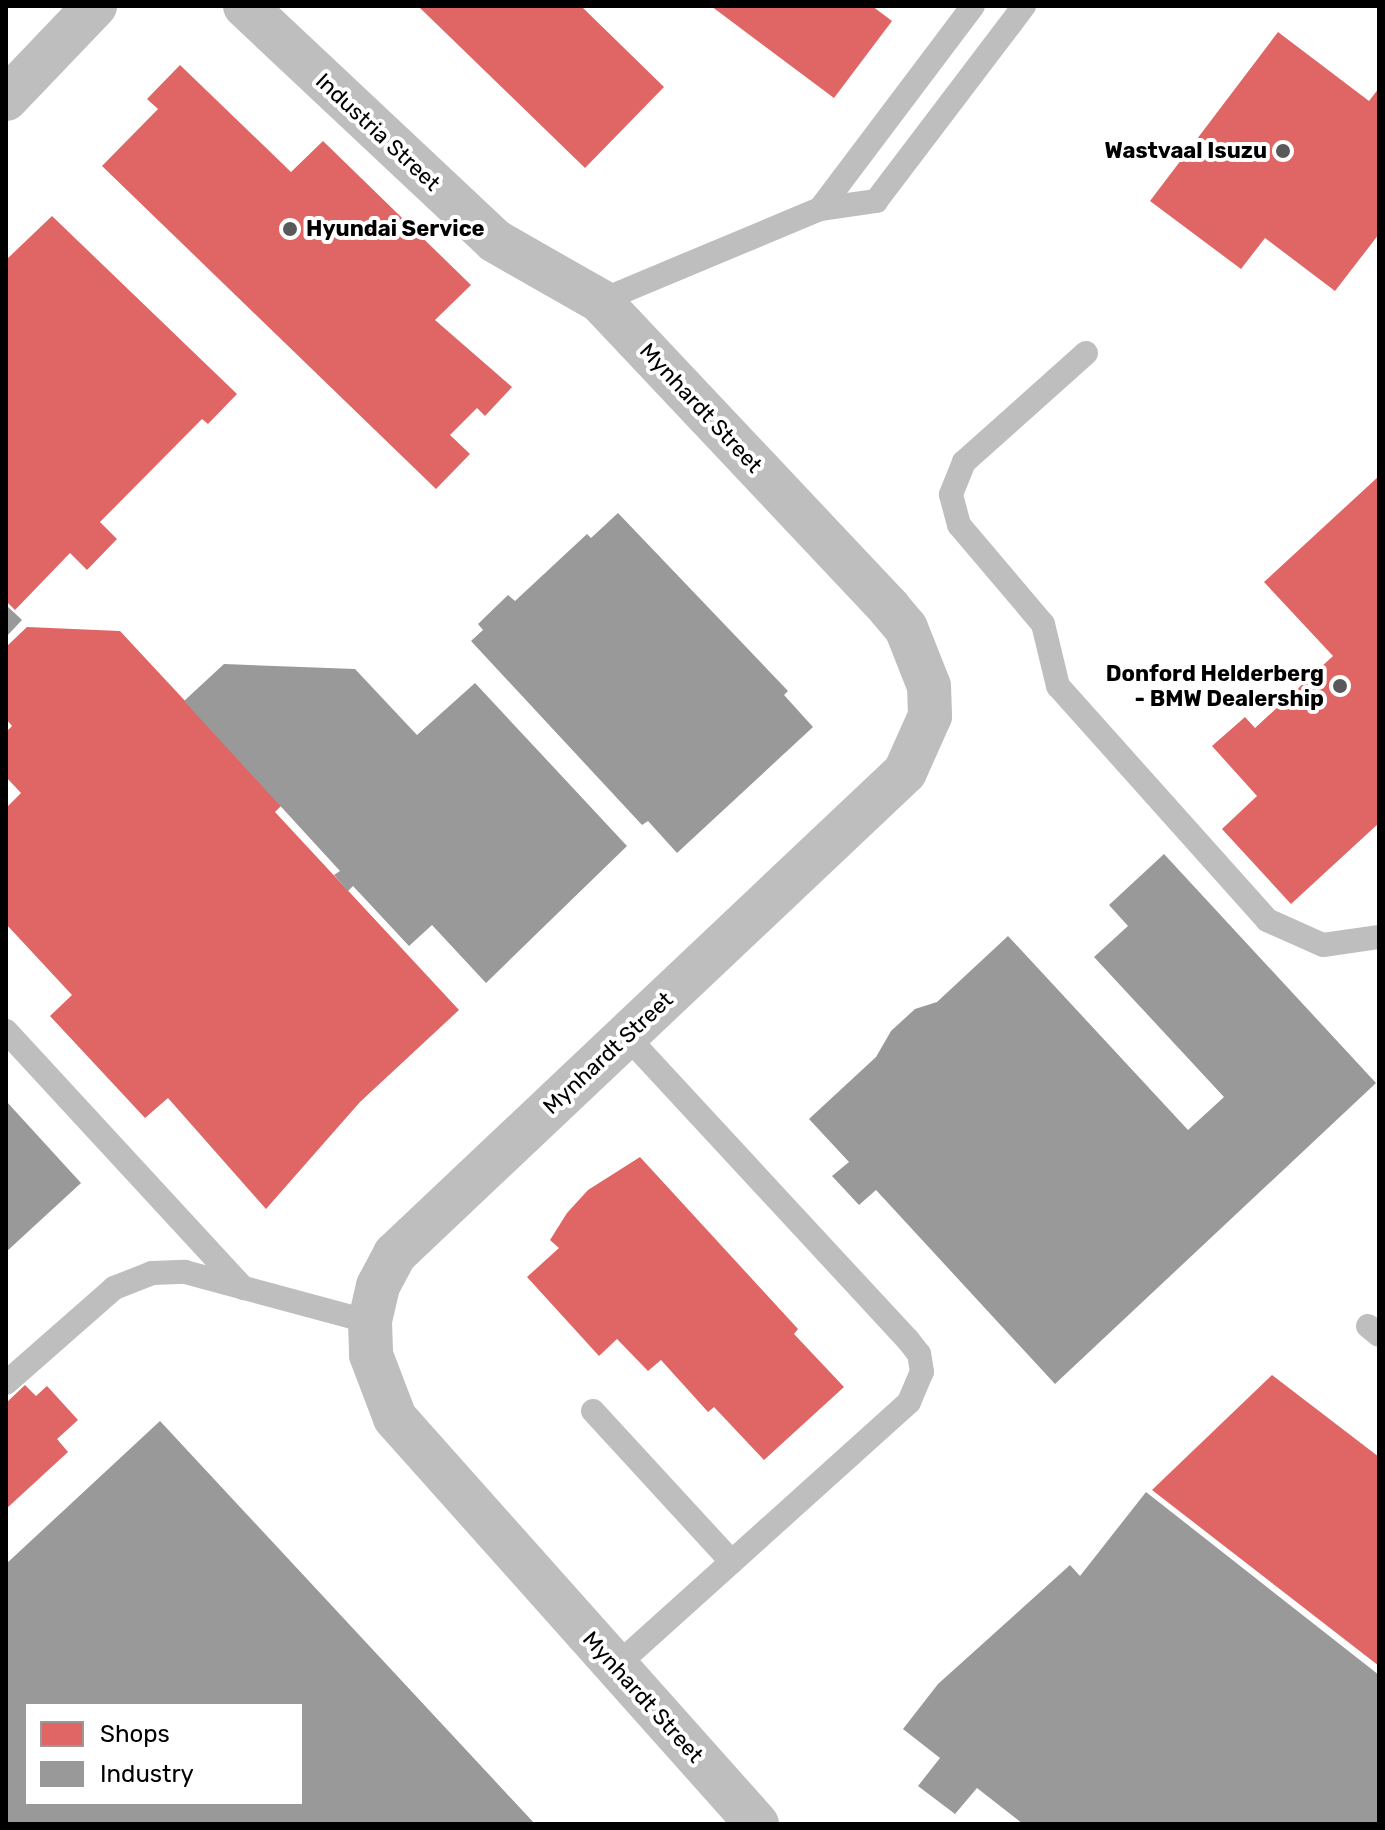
<!DOCTYPE html>
<html>
<head>
<meta charset="utf-8">
<style>
	body { margin:0 }
	#map { position:relative; width:1385px; height:1830px; overflow:hidden; background:#fff; font-family:Rubik,sans-serif }
	div>[style] { position:absolute }
	.shops>* { inset:0; background:#e06666 }
	.industry>* { inset:0; background:#999 }
	.lane>* { height:24px; margin:-12px; padding:0 12px; transform-origin:12px; border-radius:12px; background:#bebebe }
	.street>* { height:44px; margin:-22px; padding:0 22px; transform-origin:22px; border-radius:22px; background:#bebebe }
	.dots>* { width:22px; height:22px; translate:-50% -50%; box-sizing:border-box; border:4px solid #fff; border-radius:50% }
	span { translate:-50% -50%; white-space:nowrap; text-align:center; line-height:1.15; -webkit-text-stroke:8px #fff; paint-order:stroke }
	.street-label { font-size:22px; color:#000 }
	.poi-label { font-size:22px; color:#000; font-weight:700 }
	.right { translate:-100% -50%; text-align:right }
	.left { translate:0 -50%; text-align:left }
	.frame { position:absolute; inset:0; border:8px solid #000; pointer-events:none }
	.legend { position:absolute; left:24px; top:1702px; width:280px; height:104px; box-sizing:border-box; background:#fff; border:2px solid #999; margin:0; padding:10px 14px; list-style:none; font-size:24px; color:#000 }
	.legend li { display:flex; align-items:center; gap:16px; height:40px }
	.legend b { width:40px; border:2px solid #999 }
</style>
</head>
<body>
<div id="map">
	<div class="shops">
		<i style="clip-path:polygon(418px 6px,581px 6px,664px 87px,585px 168px)"></i>
		<i style="clip-path:polygon(711px 6px,872px 6px,892px 21px,834px 98px)"></i>
		<i style="clip-path:polygon(1278px 32px,1369px 101px,1379px 88px,1379px 234px,1335px 291px,1265px 238px,1241px 269px,1150px 201px)"></i>
		<i style="clip-path:polygon(180px 65px,291px 172px,323px 141px,471px 285px,435px 320px,512px 387px,485px 416px,477px 408px,450px 435px,470px 454px,436px 489px,102px 166px,158px 109px,147px 99px)"></i>
		<i style="clip-path:polygon(52px 216px,237px 394px,208px 424px,202px 419px,100px 522px,117px 539px,87px 570px,70px 553px,15px 610px,6px 601px,6px 260px)"></i>
		<i style="clip-path:polygon(1379px 476px,1379px 823px,1291px 904px,1222px 829px,1257px 796px,1212px 746px,1245px 717px,1255px 728px,1333px 656px,1264px 582px)"></i>
		<i style="clip-path:polygon(27px 627px,120px 631px,282px 805px,275px 812px,459px 1010px,360px 1102px,266px 1209px,168px 1098px,145px 1118px,50px 1016px,72px 995px,6px 924px,6px 808px,21px 793px,6px 777px,6px 732px,12px 726px,6px 719px,6px 647px)"></i>
		<i style="clip-path:polygon(640px 1157px,798px 1329px,794px 1334px,844px 1387px,764px 1460px,714px 1407px,708px 1412px,661px 1360px,648px 1371px,617px 1339px,599px 1356px,527px 1277px,559px 1248px,550px 1240px,567px 1213px,588px 1190px)"></i>
		<i style="clip-path:polygon(1272px 1375px,1379px 1457px,1379px 1666px,1152px 1490px)"></i>
		<i style="clip-path:polygon(25px 1385px,36px 1396px,47px 1386px,78px 1420px,57px 1439px,68px 1452px,6px 1509px,6px 1403px)"></i>
	</div>
	<div class="industry">
		<i style="clip-path:polygon(618px 513px,788px 691px,784px 695px,813px 727px,677px 853px,648px 821px,642px 825px,471px 641px,483px 630px,478px 624px,508px 595px,515px 601px,587px 534px,591px 538px)"></i>
		<i style="clip-path:polygon(6px 605px,22px 620px,6px 637px)"></i>
		<i style="clip-path:polygon(224px 664px,355px 669px,417px 735px,475px 683px,627px 846px,486px 983px,432px 925px,409px 946px,353px 886px,348px 891px,334px 875px,340px 871px,184px 701px)"></i>
		<i style="clip-path:polygon(1164px 854px,1376px 1083px,1055px 1384px,876px 1190px,859px 1205px,832px 1176px,849px 1162px,809px 1119px,876px 1057px,891px 1031px,915px 1009px,937px 1002px,1008px 936px,1188px 1130px,1224px 1097px,1094px 957px,1128px 926px,1109px 905px)"></i>
		<i style="clip-path:polygon(6px 1101px,81px 1183px,6px 1252px)"></i>
		<i style="clip-path:polygon(evenodd,160px 1421px,535px 1824px,6px 1824px,6px 1564px,160px 1421px,26px 1704px,302px 1704px,302px 1804px,26px 1804px,26px 1704px)"></i>
		<i style="clip-path:polygon(1146px 1492px,1379px 1675px,1379px 1824px,1023px 1824px,977px 1788px,955px 1814px,918px 1786px,940px 1758px,903px 1729px,938px 1684px,1070px 1565px,1080px 1576px)"></i>
	</div>
	<div class="lane">
		<i style="left:820px;top:209px;width:254px;rotate:-53deg"></i>
		<i style="left:600px;top:301px;width:238px;rotate:-22.7deg"></i>
		<i style="left:820px;top:209px;width:57px;rotate:-8.1deg"></i>
		<i style="left:876px;top:201px;width:245px;rotate:-52.8deg"></i>
		<i style="left:1086px;top:353px;width:164px;rotate:138.2deg"></i>
		<i style="left:964px;top:462px;width:35px;rotate:112deg"></i>
		<i style="left:951px;top:495px;width:31px;rotate:75deg"></i>
		<i style="left:959px;top:525px;width:130px;rotate:49.7deg"></i>
		<i style="left:1043px;top:624px;width:64px;rotate:76.4deg"></i>
		<i style="left:1058px;top:686px;width:314px;rotate:48.2deg"></i>
		<i style="left:1267px;top:920px;width:61px;rotate:24.1deg"></i>
		<i style="left:1323px;top:945px;width:57px;rotate:-8.1deg"></i>
		<i style="left:6px;top:1031px;width:350px;rotate:47.3deg"></i>
		<i style="left:1368px;top:1326px;width:14px;rotate:39deg"></i>
		<i style="left:6px;top:1383px;width:144px;rotate:-41.3deg"></i>
		<i style="left:114px;top:1288px;width:41px;rotate:-21.5deg"></i>
		<i style="left:152px;top:1273px;width:33px;rotate:-2deg"></i>
		<i style="left:185px;top:1272px;width:192px;rotate:15.1deg"></i>
		<i style="left:593px;top:1411px;width:205px;rotate:47.4deg"></i>
		<i style="left:616px;top:1666px;width:394px;rotate:-42deg"></i>
		<i style="left:909px;top:1402px;width:33px;rotate:-67deg"></i>
		<i style="left:922px;top:1372px;width:18px;rotate:-99deg"></i>
		<i style="left:919px;top:1354px;width:18px;rotate:-128deg"></i>
		<i style="left:908px;top:1340px;width:415px;rotate:-132.8deg"></i>
	</div>
	<div class="street">
		<i style="left:245px;top:6px;width:343px;rotate:43.2deg"></i>
		<i style="left:495px;top:241px;width:121px;rotate:29.7deg"></i>
		<i style="left:600px;top:301px;width:422px;rotate:46.7deg"></i>
		<i style="left:889px;top:608px;width:26px;rotate:50deg"></i>
		<i style="left:906px;top:628px;width:62px;rotate:68.4deg"></i>
		<i style="left:929px;top:686px;width:30px;rotate:88deg"></i>
		<i style="left:930px;top:716px;width:61px;rotate:114.1deg"></i>
		<i style="left:905px;top:772px;width:702px;rotate:136.62deg"></i>
		<i style="left:395px;top:1254px;width:36px;rotate:118deg"></i>
		<i style="left:378px;top:1286px;width:37px;rotate:103deg"></i>
		<i style="left:370px;top:1322px;width:33px;rotate:88deg"></i>
		<i style="left:371px;top:1355px;width:67px;rotate:69.1deg"></i>
		<i style="left:395px;top:1418px;width:544px;rotate:48.28deg"></i>
		<i style="left:6px;top:99px;width:129px;rotate:-46.3deg"></i>
	</div>
	<div class="dots">
		<i style="left:1283px;top:151px;background:#595959"></i>
		<i style="left:290px;top:229px;background:#595959"></i>
		<i style="left:1340px;top:686px;background:#595959"></i>
	</div>
	<div class="street-label">
		<span style="left:378px;top:132px;rotate:43deg">Industria Street</span>
		<span style="left:701px;top:408px;rotate:47deg">Mynhardt Street</span>
		<span style="left:608px;top:1053px;rotate:-43deg">Mynhardt Street</span>
		<span style="left:643px;top:1697px;rotate:48deg">Mynhardt Street</span>
	</div>
	<div class="poi-label">
		<span class="right" style="left:1267px;top:151px">Wastvaal Isuzu</span>
		<span class="left" style="left:306px;top:229px">Hyundai Service</span>
		<span class="right" style="left:1324px;top:686px">Donford Helderberg<br>- BMW Dealership</span>
	</div>
	<div class="frame"></div>
	<ul class="legend">
	<li><b style="height:22px;background:#e06666"></b>Shops</li>
	<li><b style="height:22px;background:#999"></b>Industry</li>
	</ul>
</div>
</body>
</html>
